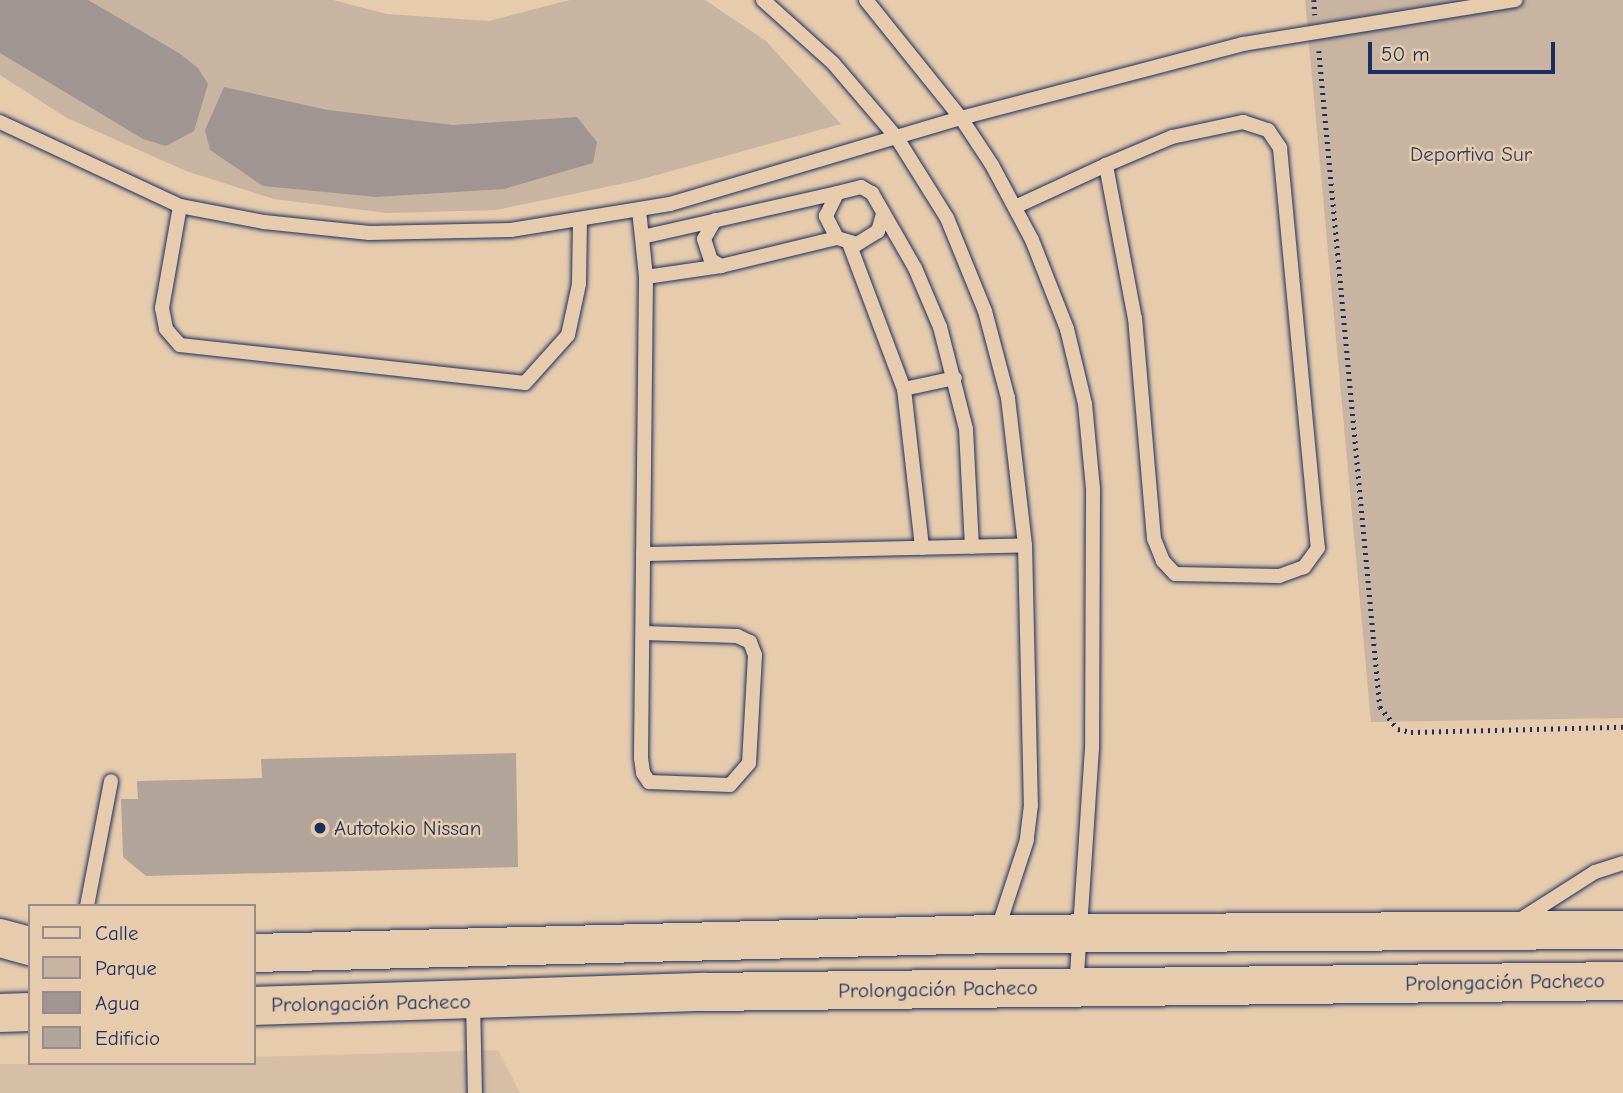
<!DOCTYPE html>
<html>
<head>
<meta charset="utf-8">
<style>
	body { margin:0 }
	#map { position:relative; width:1623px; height:1093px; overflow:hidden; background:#e6cbad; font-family:"Comic Neue",sans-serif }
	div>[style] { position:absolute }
	.built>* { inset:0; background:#d7bfa7 }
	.green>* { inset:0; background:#c9b4a1 }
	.water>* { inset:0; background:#a09592 }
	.building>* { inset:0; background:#b3a499 }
	.path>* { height:4.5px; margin-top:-2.25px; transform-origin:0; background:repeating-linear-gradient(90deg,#1b2f5e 0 2px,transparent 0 7px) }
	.roads { filter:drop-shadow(0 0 2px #1b2f5e) drop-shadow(0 0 2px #1b2f5e) }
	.lane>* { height:14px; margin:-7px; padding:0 7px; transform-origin:7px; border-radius:7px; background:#e6cbad }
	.primary>* { height:38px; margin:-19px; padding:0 19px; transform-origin:19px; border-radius:19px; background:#e6cbad }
	.dots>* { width:19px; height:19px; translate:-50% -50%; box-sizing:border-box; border:4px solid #e6cbad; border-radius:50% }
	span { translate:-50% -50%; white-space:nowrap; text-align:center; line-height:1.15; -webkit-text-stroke:5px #e6cbad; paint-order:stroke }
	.park-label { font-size:21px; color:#2c3c65 }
	.poi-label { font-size:21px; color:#1b2f5e }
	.left { translate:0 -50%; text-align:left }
	.street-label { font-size:21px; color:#1b2f5e }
	.legend { position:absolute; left:28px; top:904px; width:228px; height:161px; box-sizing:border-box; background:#e6cbad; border:2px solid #958d8d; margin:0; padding:9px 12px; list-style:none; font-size:21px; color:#1b2f5e }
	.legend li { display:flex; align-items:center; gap:14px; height:35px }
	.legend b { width:35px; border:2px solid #958d8d }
	.scale { position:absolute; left:1368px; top:42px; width:187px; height:32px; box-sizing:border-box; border:4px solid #1b2f5e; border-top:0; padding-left:9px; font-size:21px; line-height:24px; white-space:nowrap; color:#1b2f5e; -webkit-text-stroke:5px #e6cbad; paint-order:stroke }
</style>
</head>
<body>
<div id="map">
	<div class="built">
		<i style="clip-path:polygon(498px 1050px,520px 1093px,0 1093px,0 1064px,254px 1063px,254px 1057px)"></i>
	</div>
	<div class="green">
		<i style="clip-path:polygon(0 0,333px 0,387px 14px,489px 21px,570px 0,705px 0,766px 41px,841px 124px,635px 181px,496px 210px,387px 213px,274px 199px,186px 171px,67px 118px,0 75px)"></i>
		<i style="clip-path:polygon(1305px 0,1623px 0,1623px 718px,1371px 722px)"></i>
	</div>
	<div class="water">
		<i style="clip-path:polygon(0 0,88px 0,179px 53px,198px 68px,208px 84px,194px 131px,166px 146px,143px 139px,0 53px)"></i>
		<i style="clip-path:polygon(224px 87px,328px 110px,453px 125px,577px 117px,597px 142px,593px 163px,504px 189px,376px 197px,263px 186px,210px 150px,205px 130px)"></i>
	</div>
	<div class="building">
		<i style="clip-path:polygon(516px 753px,518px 867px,146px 876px,123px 857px,121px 799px,138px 799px,137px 781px,262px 778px,261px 759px)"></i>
	</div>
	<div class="path">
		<i style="left:1314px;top:0;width:15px;rotate:86deg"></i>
		<i style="left:1319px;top:51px;width:659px;rotate:84.69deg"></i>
		<i style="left:1380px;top:707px;width:28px;rotate:51deg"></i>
		<i style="left:1398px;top:729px;width:13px;rotate:13deg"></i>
		<i style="left:1411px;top:732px;width:212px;rotate:-1.4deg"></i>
	</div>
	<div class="roads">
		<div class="lane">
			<i style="left:763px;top:0;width:94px;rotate:42deg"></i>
			<i style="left:833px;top:63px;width:99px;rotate:49.5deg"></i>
			<i style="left:897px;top:138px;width:94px;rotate:58deg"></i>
			<i style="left:947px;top:218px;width:100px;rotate:67.8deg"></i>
			<i style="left:985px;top:311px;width:90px;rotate:75.2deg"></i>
			<i style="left:1008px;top:398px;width:148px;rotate:83.4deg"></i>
			<i style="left:1025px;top:545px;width:260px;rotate:88.7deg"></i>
			<i style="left:1031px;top:805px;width:35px;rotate:97deg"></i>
			<i style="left:1027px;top:840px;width:96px;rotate:108.2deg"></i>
			<i style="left:866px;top:0;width:151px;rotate:51.2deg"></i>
			<i style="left:961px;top:118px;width:56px;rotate:56.6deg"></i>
			<i style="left:992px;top:165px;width:85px;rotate:61.9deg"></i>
			<i style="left:1032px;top:240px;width:96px;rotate:68.5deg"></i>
			<i style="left:1067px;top:329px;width:77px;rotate:76.5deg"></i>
			<i style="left:1085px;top:404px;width:84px;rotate:84.6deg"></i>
			<i style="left:1093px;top:488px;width:260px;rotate:90.2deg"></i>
			<i style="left:1092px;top:748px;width:239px;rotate:93.8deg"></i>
			<i style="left:0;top:122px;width:199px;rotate:25deg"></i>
			<i style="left:180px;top:206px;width:86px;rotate:10.8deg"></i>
			<i style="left:264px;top:222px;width:106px;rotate:6deg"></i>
			<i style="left:369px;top:233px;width:142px;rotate:-1.2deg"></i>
			<i style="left:511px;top:230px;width:161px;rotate:-9.3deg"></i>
			<i style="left:670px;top:204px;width:303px;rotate:-16.5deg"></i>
			<i style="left:961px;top:118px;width:292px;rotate:-14.7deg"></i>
			<i style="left:1243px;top:44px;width:276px;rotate:-9.2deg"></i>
			<i style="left:180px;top:206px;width:104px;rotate:100deg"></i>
			<i style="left:162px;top:308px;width:21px;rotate:79deg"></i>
			<i style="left:166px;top:329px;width:21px;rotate:49deg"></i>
			<i style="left:180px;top:345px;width:347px;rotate:6.3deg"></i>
			<i style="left:525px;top:383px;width:64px;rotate:-48.1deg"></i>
			<i style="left:568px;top:335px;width:52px;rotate:-77.8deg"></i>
			<i style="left:579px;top:284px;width:63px;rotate:-89.1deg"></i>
			<i style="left:1015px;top:207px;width:100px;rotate:-24.8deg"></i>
			<i style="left:1106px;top:165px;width:72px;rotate:-23deg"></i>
			<i style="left:1172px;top:137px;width:73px;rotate:-11.9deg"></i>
			<i style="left:1243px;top:122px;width:26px;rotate:18deg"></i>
			<i style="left:1268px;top:130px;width:22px;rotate:56deg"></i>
			<i style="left:1280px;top:148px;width:402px;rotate:84.6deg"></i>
			<i style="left:1318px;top:548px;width:24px;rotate:126deg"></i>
			<i style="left:1304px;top:567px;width:27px;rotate:160deg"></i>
			<i style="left:1279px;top:576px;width:104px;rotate:-178.9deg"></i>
			<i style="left:1175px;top:574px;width:18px;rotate:-133deg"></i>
			<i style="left:1163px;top:561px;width:24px;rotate:-112deg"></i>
			<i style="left:1154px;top:539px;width:221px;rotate:-94.9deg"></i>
			<i style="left:1135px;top:319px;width:157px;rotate:-100.7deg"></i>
			<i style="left:639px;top:210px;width:67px;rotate:84deg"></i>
			<i style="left:646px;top:277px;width:481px;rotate:90.6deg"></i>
			<i style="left:641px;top:758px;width:15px;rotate:82deg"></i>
			<i style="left:643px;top:773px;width:11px;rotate:56deg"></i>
			<i style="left:649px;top:782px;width:81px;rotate:2.1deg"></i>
			<i style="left:730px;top:785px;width:29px;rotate:-49deg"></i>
			<i style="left:749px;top:763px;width:108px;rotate:-86.8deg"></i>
			<i style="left:755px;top:655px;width:14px;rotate:-111deg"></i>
			<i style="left:750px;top:642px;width:14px;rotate:-155deg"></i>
			<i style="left:737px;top:636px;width:94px;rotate:-178.2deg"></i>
			<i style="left:883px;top:214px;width:18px;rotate:106deg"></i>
			<i style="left:878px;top:231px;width:25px;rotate:148deg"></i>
			<i style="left:857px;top:244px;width:21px;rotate:-163deg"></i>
			<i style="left:837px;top:238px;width:25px;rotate:-117deg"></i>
			<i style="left:826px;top:216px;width:25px;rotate:-64deg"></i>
			<i style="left:837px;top:193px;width:25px;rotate:-14deg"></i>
			<i style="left:861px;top:187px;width:13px;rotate:29deg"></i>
			<i style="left:872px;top:193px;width:86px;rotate:60.2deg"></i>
			<i style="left:915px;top:268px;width:64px;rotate:67deg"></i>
			<i style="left:940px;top:327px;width:105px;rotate:75.7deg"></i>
			<i style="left:966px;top:429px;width:118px;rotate:87.1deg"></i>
			<i style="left:715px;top:220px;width:22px;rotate:120deg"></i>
			<i style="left:704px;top:239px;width:22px;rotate:72deg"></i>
			<i style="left:711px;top:260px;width:12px;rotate:31deg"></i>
			<i style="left:642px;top:237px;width:200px;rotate:-12.7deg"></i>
			<i style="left:849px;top:243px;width:156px;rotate:69.4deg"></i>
			<i style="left:904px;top:389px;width:160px;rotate:83.5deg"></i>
			<i style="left:646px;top:277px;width:76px;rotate:-8.3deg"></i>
			<i style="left:721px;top:266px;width:119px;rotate:-13.6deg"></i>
			<i style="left:904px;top:389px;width:52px;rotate:-12.2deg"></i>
			<i style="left:643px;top:554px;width:382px;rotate:-1.3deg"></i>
			<i style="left:87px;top:906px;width:127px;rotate:-79.1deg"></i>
			<i style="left:1515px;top:923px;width:95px;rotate:-32.5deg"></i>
			<i style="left:1595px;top:872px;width:29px;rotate:-18deg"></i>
			<i style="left:473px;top:1000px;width:93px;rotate:88.8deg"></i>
		</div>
		<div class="primary">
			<i style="left:0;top:938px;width:31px;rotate:15deg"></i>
			<i style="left:254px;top:953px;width:742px;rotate:-1.47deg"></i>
			<i style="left:996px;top:934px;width:627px;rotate:-0.37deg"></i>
			<i style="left:254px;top:1006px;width:448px;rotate:-1.8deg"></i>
			<i style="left:702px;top:992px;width:921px;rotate:-0.68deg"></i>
			<i style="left:0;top:1013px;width:30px;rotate:-2deg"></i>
		</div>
	</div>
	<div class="dots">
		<i style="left:320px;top:828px;background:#1b2f5e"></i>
	</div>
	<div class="park-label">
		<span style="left:1471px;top:154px">Deportiva Sur</span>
	</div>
	<div class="poi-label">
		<span class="left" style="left:334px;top:828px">Autotokio Nissan</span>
	</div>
	<div class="street-label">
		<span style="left:1505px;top:982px;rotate:-1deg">Prolongación Pacheco</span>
		<span style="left:938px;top:989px;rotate:-1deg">Prolongación Pacheco</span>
		<span style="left:371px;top:1003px;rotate:-1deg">Prolongación Pacheco</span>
	</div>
	<ul class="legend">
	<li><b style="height:9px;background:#e6cbad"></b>Calle</li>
	<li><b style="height:19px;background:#c9b4a1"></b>Parque</li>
	<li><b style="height:19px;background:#a09592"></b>Agua</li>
	<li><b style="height:19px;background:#b3a499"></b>Edificio</li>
	</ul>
	<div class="scale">50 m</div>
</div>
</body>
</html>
